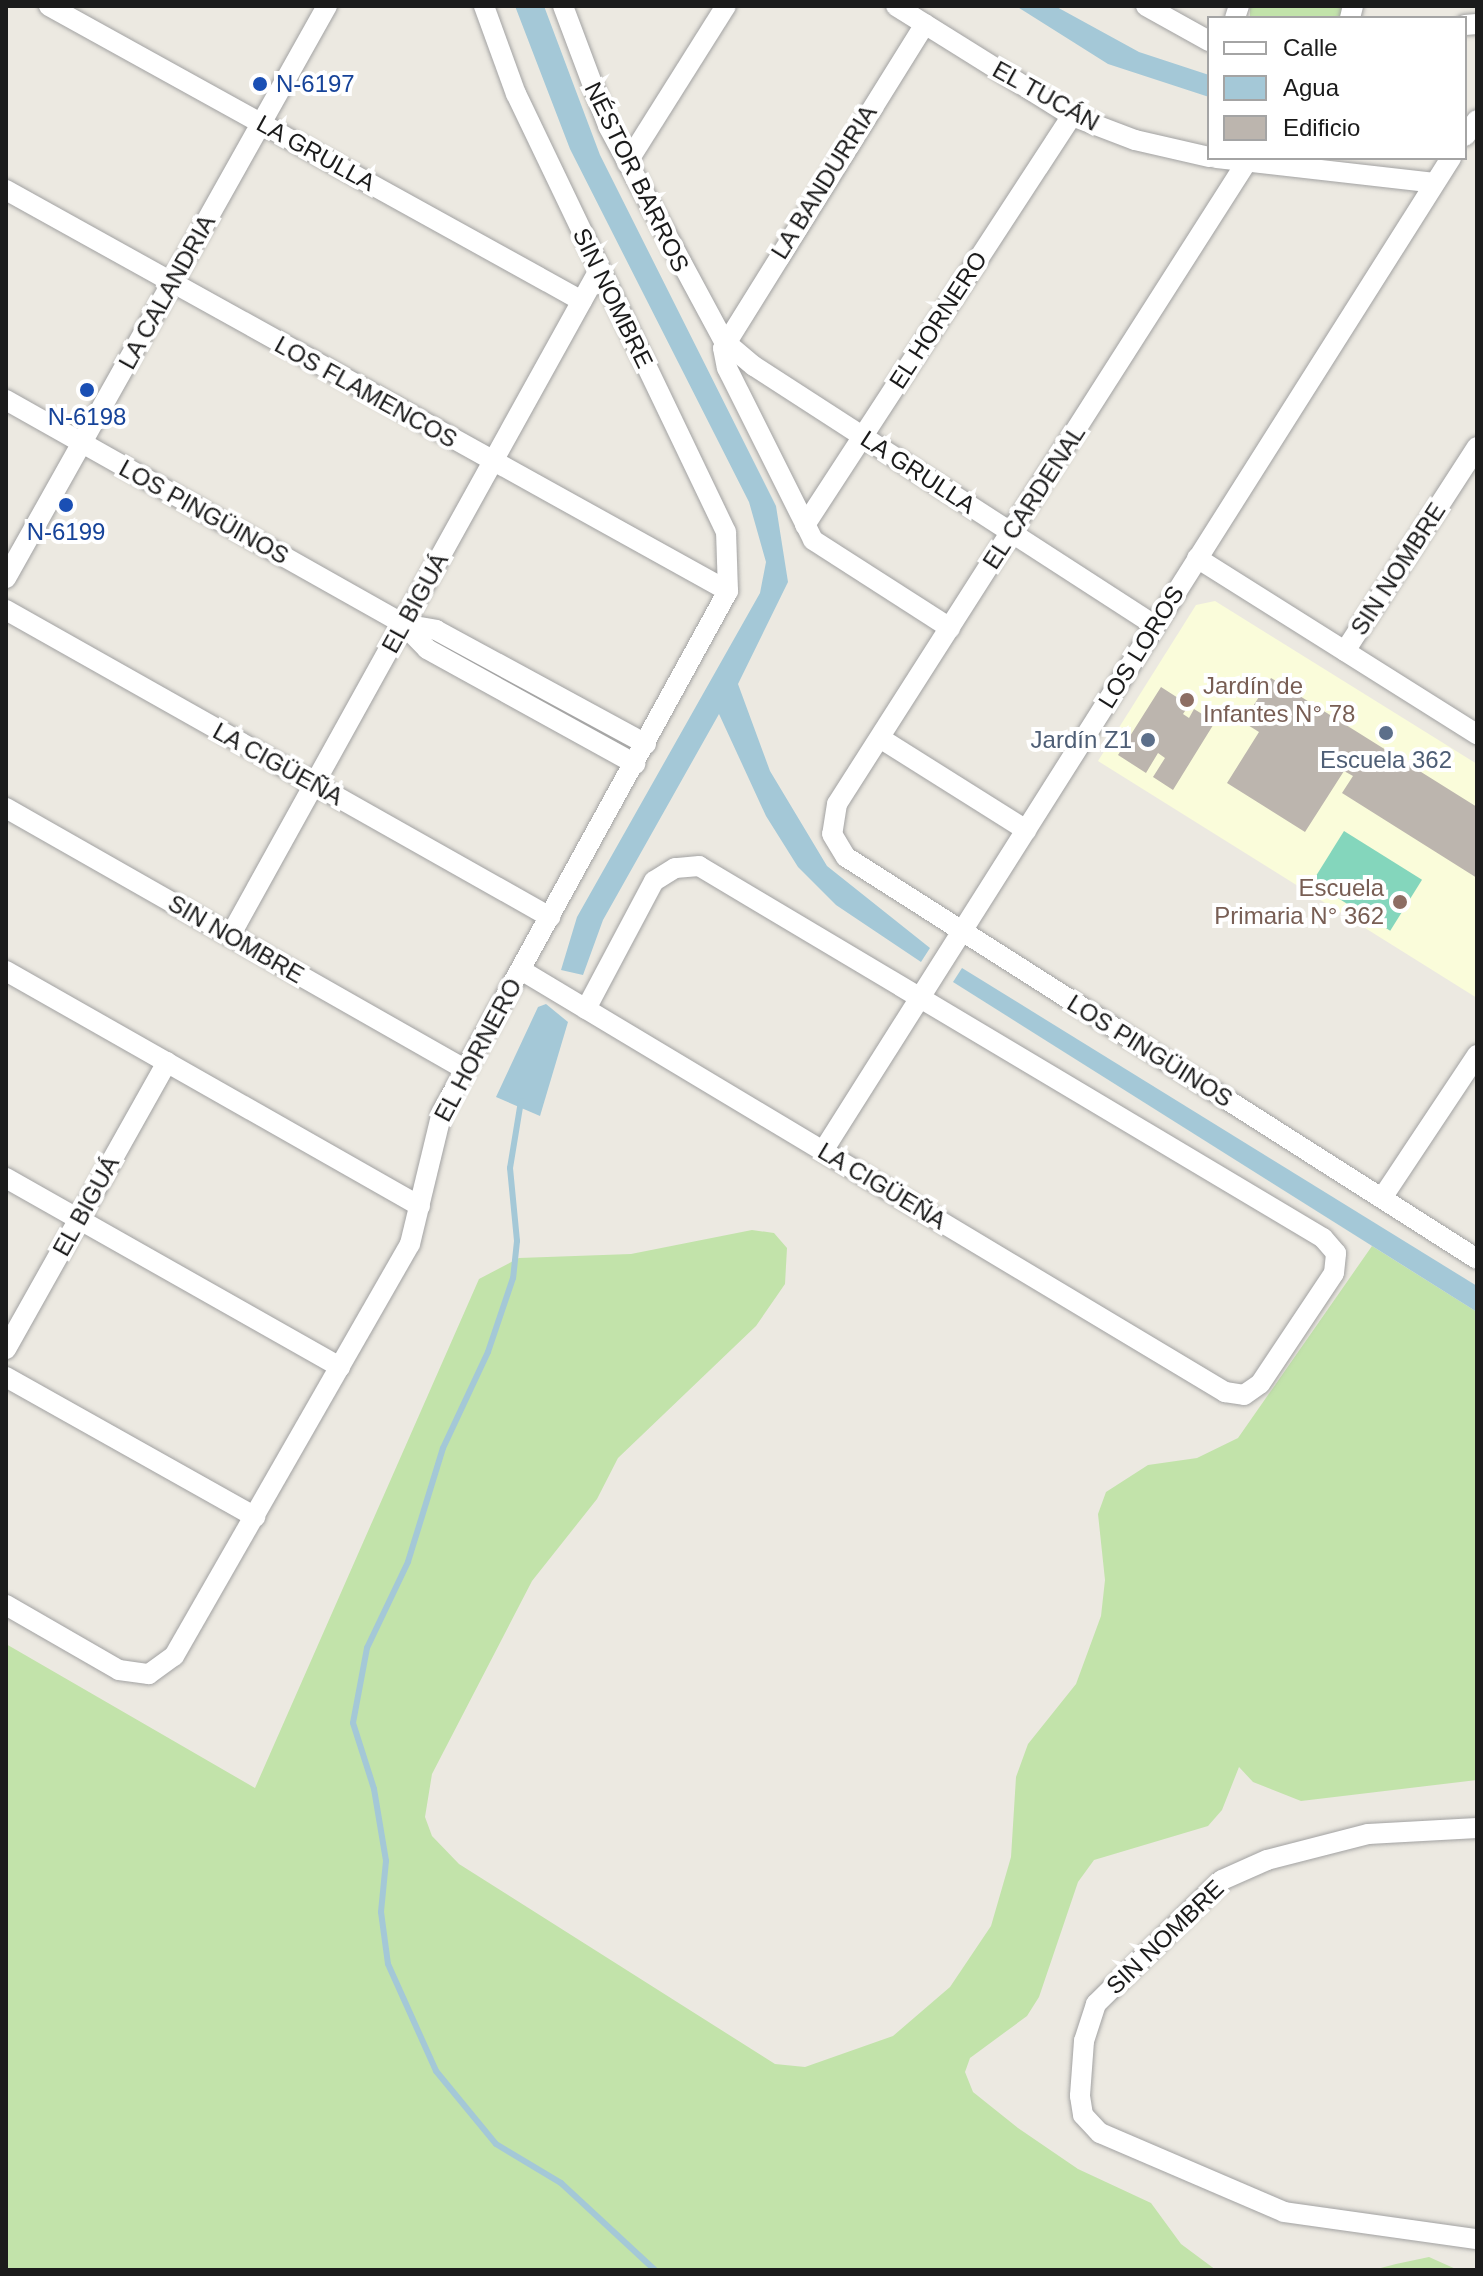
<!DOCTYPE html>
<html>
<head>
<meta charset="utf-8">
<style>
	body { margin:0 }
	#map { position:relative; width:1483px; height:2276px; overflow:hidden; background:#ece9e1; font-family:Helvetica,sans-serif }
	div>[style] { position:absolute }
	.education>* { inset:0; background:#fafcda }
	.grass>* { inset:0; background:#c2e3aa; transform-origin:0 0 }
	.pitch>* { inset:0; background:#84d6bc; transform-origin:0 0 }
	.water>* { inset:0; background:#a4c8d7 }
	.stream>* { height:6px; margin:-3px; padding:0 3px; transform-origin:3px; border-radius:3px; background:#a4c8d7 }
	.building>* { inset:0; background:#bcb5ae }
	.roads { filter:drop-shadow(0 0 2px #a2a2a2) drop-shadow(0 0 2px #a2a2a2) }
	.minor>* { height:20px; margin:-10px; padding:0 10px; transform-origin:10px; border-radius:10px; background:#fff }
	.dots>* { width:22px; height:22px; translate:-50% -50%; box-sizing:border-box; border:4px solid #fff; border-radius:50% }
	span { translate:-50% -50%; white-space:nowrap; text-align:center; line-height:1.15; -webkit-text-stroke:8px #fff; paint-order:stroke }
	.transit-label { font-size:24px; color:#164399 }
	.left { translate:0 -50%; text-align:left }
	.street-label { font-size:24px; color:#1b1b1b }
	.education-label { font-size:24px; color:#785e54 }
	.right { translate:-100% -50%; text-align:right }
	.service-label { font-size:24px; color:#4e5e75 }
	.frame { position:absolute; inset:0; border:8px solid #1b1b1b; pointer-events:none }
	.legend { position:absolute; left:1207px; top:16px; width:260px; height:144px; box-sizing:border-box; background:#fff; border:2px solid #a4a4a4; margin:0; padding:10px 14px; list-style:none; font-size:24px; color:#1b1b1b }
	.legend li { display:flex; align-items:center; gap:16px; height:40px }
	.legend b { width:40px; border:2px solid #a4a4a4 }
</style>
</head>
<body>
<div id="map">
	<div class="education">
		<i style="clip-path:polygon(1215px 601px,1477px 764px,1477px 998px,1098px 761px,1196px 605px)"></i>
	</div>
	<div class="grass">
		<i style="left:1250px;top:6px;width:91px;height:12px"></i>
		<i style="clip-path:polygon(752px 1230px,774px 1233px,787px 1248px,785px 1284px,756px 1326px,618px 1458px,597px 1499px,532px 1581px,432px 1774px,425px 1817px,432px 1836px,459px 1864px,775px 2064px,805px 2067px,893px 2036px,950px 1987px,991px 1926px,1011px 1857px,1016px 1777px,1028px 1744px,1076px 1684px,1101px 1616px,1105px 1580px,1098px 1514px,1106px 1492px,1148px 1465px,1197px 1458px,1238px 1438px,1372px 1246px,1477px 1312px,1477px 1780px,1301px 1801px,1253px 1782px,1239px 1767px,1222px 1810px,1208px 1826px,1094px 1860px,1078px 1882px,1039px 1997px,1027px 2016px,970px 2058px,965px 2072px,973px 2092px,1018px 2128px,1078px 2169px,1151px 2203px,1181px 2244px,1216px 2270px,6px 2270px,6px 1644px,255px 1788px,479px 1279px,519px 1258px,631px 1254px)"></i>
		<i style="clip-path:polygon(1429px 2257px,1458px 2270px,1373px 2270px,1396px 2264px)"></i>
	</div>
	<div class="pitch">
		<i style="left:1344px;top:831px;width:92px;height:60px;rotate:32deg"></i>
	</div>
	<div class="water">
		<i style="clip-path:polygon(515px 6px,544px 6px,600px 155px,776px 506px,788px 582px,738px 684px,770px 771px,827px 866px,930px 948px,921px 962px,836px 905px,798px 867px,766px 816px,719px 714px,603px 920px,583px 975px,561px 970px,577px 917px,760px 593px,766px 562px,749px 502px,570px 149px)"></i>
		<i style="clip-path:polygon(1016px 6px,1055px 6px,1139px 52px,1209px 75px,1209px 97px,1108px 64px)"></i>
		<i style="clip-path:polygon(962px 968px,1477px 1286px,1477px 1312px,953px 982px)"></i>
		<i style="clip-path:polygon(546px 1004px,568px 1022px,540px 1116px,496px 1097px,538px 1007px)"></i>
	</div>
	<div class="stream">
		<i style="left:521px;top:1101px;width:68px;rotate:99.3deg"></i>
		<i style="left:510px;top:1168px;width:73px;rotate:84.5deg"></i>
		<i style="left:517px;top:1241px;width:37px;rotate:96deg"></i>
		<i style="left:513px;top:1278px;width:78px;rotate:108.7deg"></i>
		<i style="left:488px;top:1352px;width:106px;rotate:115.1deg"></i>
		<i style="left:443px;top:1448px;width:119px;rotate:107.1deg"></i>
		<i style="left:408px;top:1562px;width:95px;rotate:115.5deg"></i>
		<i style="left:367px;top:1648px;width:76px;rotate:100.6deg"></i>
		<i style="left:353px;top:1723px;width:69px;rotate:72.3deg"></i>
		<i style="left:374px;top:1789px;width:73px;rotate:80.5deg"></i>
		<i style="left:386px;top:1861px;width:51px;rotate:95.6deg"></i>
		<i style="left:381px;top:1912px;width:52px;rotate:82.3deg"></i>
		<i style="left:388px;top:1964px;width:117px;rotate:65.8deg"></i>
		<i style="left:436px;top:2071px;width:94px;rotate:50.6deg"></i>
		<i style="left:496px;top:2144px;width:76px;rotate:31deg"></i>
		<i style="left:561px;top:2183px;width:128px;rotate:42.8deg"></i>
	</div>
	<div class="building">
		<i style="clip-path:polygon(1271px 678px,1477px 807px,1477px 878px,1342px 793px,1353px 776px,1344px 771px,1305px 832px,1227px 783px,1259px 732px,1243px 722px)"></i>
		<i style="clip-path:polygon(1161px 687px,1189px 705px,1183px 714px,1189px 718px,1194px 709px,1215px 722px,1173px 790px,1153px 777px,1165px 758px,1158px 753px,1146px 773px,1118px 755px)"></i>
	</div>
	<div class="roads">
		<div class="minor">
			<i style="left:49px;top:6px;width:609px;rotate:28.96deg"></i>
			<i style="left:563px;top:6px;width:128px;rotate:69.4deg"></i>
			<i style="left:608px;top:126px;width:244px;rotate:61.7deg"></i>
			<i style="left:724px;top:341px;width:39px;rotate:40deg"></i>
			<i style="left:754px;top:366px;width:477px;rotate:32.9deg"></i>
			<i style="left:896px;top:6px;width:208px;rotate:32deg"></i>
			<i style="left:1072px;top:116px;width:67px;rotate:20.9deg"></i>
			<i style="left:1135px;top:140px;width:76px;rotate:12.9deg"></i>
			<i style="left:1146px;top:6px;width:72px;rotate:29.1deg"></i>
			<i style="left:1235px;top:18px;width:13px;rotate:-72deg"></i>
			<i style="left:1350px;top:18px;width:12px;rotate:-76deg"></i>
			<i style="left:925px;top:24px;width:382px;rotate:121.9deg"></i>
			<i style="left:723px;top:348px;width:20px;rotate:79deg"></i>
			<i style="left:727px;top:368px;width:192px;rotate:63.4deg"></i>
			<i style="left:813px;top:540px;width:163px;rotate:32.7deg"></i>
			<i style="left:1465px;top:25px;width:12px;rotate:-5deg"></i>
			<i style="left:1465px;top:136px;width:20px;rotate:-53deg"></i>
			<i style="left:1216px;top:158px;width:219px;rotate:6.5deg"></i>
			<i style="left:627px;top:163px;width:186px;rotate:-57.8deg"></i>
			<i style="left:1246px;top:163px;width:760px;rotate:122.54deg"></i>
			<i style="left:837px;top:804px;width:30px;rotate:99deg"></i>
			<i style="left:832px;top:834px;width:27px;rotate:59deg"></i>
			<i style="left:846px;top:857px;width:748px;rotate:32.5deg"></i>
			<i style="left:6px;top:190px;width:826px;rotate:29.05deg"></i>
			<i style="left:6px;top:400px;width:456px;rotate:29.4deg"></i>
			<i style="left:403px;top:624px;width:35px;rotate:46deg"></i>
			<i style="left:427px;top:649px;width:238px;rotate:28.9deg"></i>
			<i style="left:805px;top:525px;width:488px;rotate:-56.9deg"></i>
			<i style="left:1197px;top:558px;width:331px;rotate:32.2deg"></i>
			<i style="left:6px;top:578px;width:656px;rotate:-60.7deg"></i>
			<i style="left:6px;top:610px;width:625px;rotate:29.44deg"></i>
			<i style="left:403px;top:624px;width:34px;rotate:10deg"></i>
			<i style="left:436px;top:630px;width:239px;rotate:28.5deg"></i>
			<i style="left:1345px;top:651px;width:243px;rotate:-57.1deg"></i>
			<i style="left:880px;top:738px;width:173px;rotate:32.2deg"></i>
			<i style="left:6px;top:808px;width:529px;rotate:29.66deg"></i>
			<i style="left:230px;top:936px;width:761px;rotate:-61.01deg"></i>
			<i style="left:521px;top:970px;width:821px;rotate:30.94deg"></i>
			<i style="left:1225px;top:1392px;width:19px;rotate:9deg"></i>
			<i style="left:1244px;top:1395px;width:19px;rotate:-35deg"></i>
			<i style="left:1260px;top:1384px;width:133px;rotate:-56.3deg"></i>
			<i style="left:1334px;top:1273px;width:20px;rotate:-84deg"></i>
			<i style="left:1336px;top:1253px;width:20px;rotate:-131deg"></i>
			<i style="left:1323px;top:1238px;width:726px;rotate:-149.2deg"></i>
			<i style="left:699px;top:866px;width:24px;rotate:175deg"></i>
			<i style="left:675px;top:868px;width:25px;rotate:148deg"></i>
			<i style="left:654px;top:881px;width:145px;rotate:118deg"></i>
			<i style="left:6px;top:971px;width:476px;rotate:29.6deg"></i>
			<i style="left:823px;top:1151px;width:1175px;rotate:-57.69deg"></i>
			<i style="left:6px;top:1178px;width:384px;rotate:29.5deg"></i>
			<i style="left:1382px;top:1198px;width:172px;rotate:-56.4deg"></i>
			<i style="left:6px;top:1349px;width:329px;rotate:-60.7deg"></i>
			<i style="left:6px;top:1377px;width:286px;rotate:29.3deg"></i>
			<i style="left:6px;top:1605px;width:130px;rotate:29.9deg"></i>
			<i style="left:119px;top:1670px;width:30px;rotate:8deg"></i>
			<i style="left:149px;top:1674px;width:31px;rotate:-36deg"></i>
			<i style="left:174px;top:1656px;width:475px;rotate:-60.2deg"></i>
			<i style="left:410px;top:1244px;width:136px;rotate:-76.4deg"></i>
			<i style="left:442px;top:1112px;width:594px;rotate:-61.24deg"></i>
			<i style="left:728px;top:591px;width:59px;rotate:-91.9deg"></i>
			<i style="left:726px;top:532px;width:486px;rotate:-115.6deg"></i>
			<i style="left:516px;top:94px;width:94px;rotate:-110deg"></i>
			<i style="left:1477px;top:1828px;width:109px;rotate:176.8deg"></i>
			<i style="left:1368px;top:1834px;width:104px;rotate:165.6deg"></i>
			<i style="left:1267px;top:1860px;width:49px;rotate:156deg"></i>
			<i style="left:1222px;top:1880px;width:177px;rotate:135.5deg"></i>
			<i style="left:1096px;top:2004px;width:39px;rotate:108deg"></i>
			<i style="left:1084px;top:2041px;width:55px;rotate:94.2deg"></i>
			<i style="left:1080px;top:2096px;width:19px;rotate:81deg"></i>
			<i style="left:1083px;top:2115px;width:25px;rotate:47deg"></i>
			<i style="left:1100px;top:2133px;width:200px;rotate:23.2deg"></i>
			<i style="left:1284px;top:2212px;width:195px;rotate:8deg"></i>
		</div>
	</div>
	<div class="dots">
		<i style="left:260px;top:84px;background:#1a4fb4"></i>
		<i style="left:87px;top:390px;background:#1a4fb4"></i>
		<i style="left:66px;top:505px;background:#1a4fb4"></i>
		<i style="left:1187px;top:700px;background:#8d6e63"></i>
		<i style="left:1386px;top:733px;background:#5c6f8a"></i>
		<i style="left:1148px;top:740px;background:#5c6f8a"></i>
		<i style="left:1400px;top:902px;background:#8d6e63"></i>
	</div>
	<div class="transit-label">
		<span class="left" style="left:276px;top:84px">N-6197</span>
		<span style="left:87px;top:417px">N-6198</span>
		<span style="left:66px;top:532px">N-6199</span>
	</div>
	<div class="street-label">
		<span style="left:1046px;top:96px;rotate:29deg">EL TUCÁN</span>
		<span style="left:316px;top:153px;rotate:29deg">LA GRULLA</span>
		<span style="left:637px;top:177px;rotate:64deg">NÉSTOR BARROS</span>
		<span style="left:824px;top:182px;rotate:-58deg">LA BANDURRIA</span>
		<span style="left:167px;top:292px;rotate:-61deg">LA CALANDRIA</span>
		<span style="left:613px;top:298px;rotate:64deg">SIN NOMBRE</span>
		<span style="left:938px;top:320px;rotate:-57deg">EL HORNERO</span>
		<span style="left:366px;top:392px;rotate:29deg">LOS FLAMENCOS</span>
		<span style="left:918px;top:472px;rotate:33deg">LA GRULLA</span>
		<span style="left:1034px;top:497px;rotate:-57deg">EL CARDENAL</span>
		<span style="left:204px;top:512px;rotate:29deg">LOS PINGÜINOS</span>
		<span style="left:1398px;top:569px;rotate:-57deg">SIN NOMBRE</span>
		<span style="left:415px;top:603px;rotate:-61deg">EL BIGUÁ</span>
		<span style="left:1141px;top:647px;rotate:-58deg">LOS LOROS</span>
		<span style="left:278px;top:764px;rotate:29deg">LA CIGÜEÑA</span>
		<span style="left:236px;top:939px;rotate:30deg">SIN NOMBRE</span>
		<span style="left:478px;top:1050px;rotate:-62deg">EL HORNERO</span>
		<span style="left:1150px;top:1051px;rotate:32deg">LOS PINGÜINOS</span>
		<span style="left:882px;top:1186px;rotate:31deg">LA CIGÜEÑA</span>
		<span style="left:86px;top:1206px;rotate:-61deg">EL BIGUÁ</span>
		<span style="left:1165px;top:1937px;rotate:-44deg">SIN NOMBRE</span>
	</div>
	<div class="education-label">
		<span class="left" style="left:1203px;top:700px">Jardín de<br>Infantes N° 78</span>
		<span class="right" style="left:1384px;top:902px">Escuela<br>Primaria N° 362</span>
	</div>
	<div class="service-label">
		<span class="right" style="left:1132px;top:740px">Jardín Z1</span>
		<span style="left:1386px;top:760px">Escuela 362</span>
	</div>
	<div class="frame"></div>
	<ul class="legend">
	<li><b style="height:10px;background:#fff"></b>Calle</li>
	<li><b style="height:22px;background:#a4c8d7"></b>Agua</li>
	<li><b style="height:22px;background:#bcb5ae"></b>Edificio</li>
	</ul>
</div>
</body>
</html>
